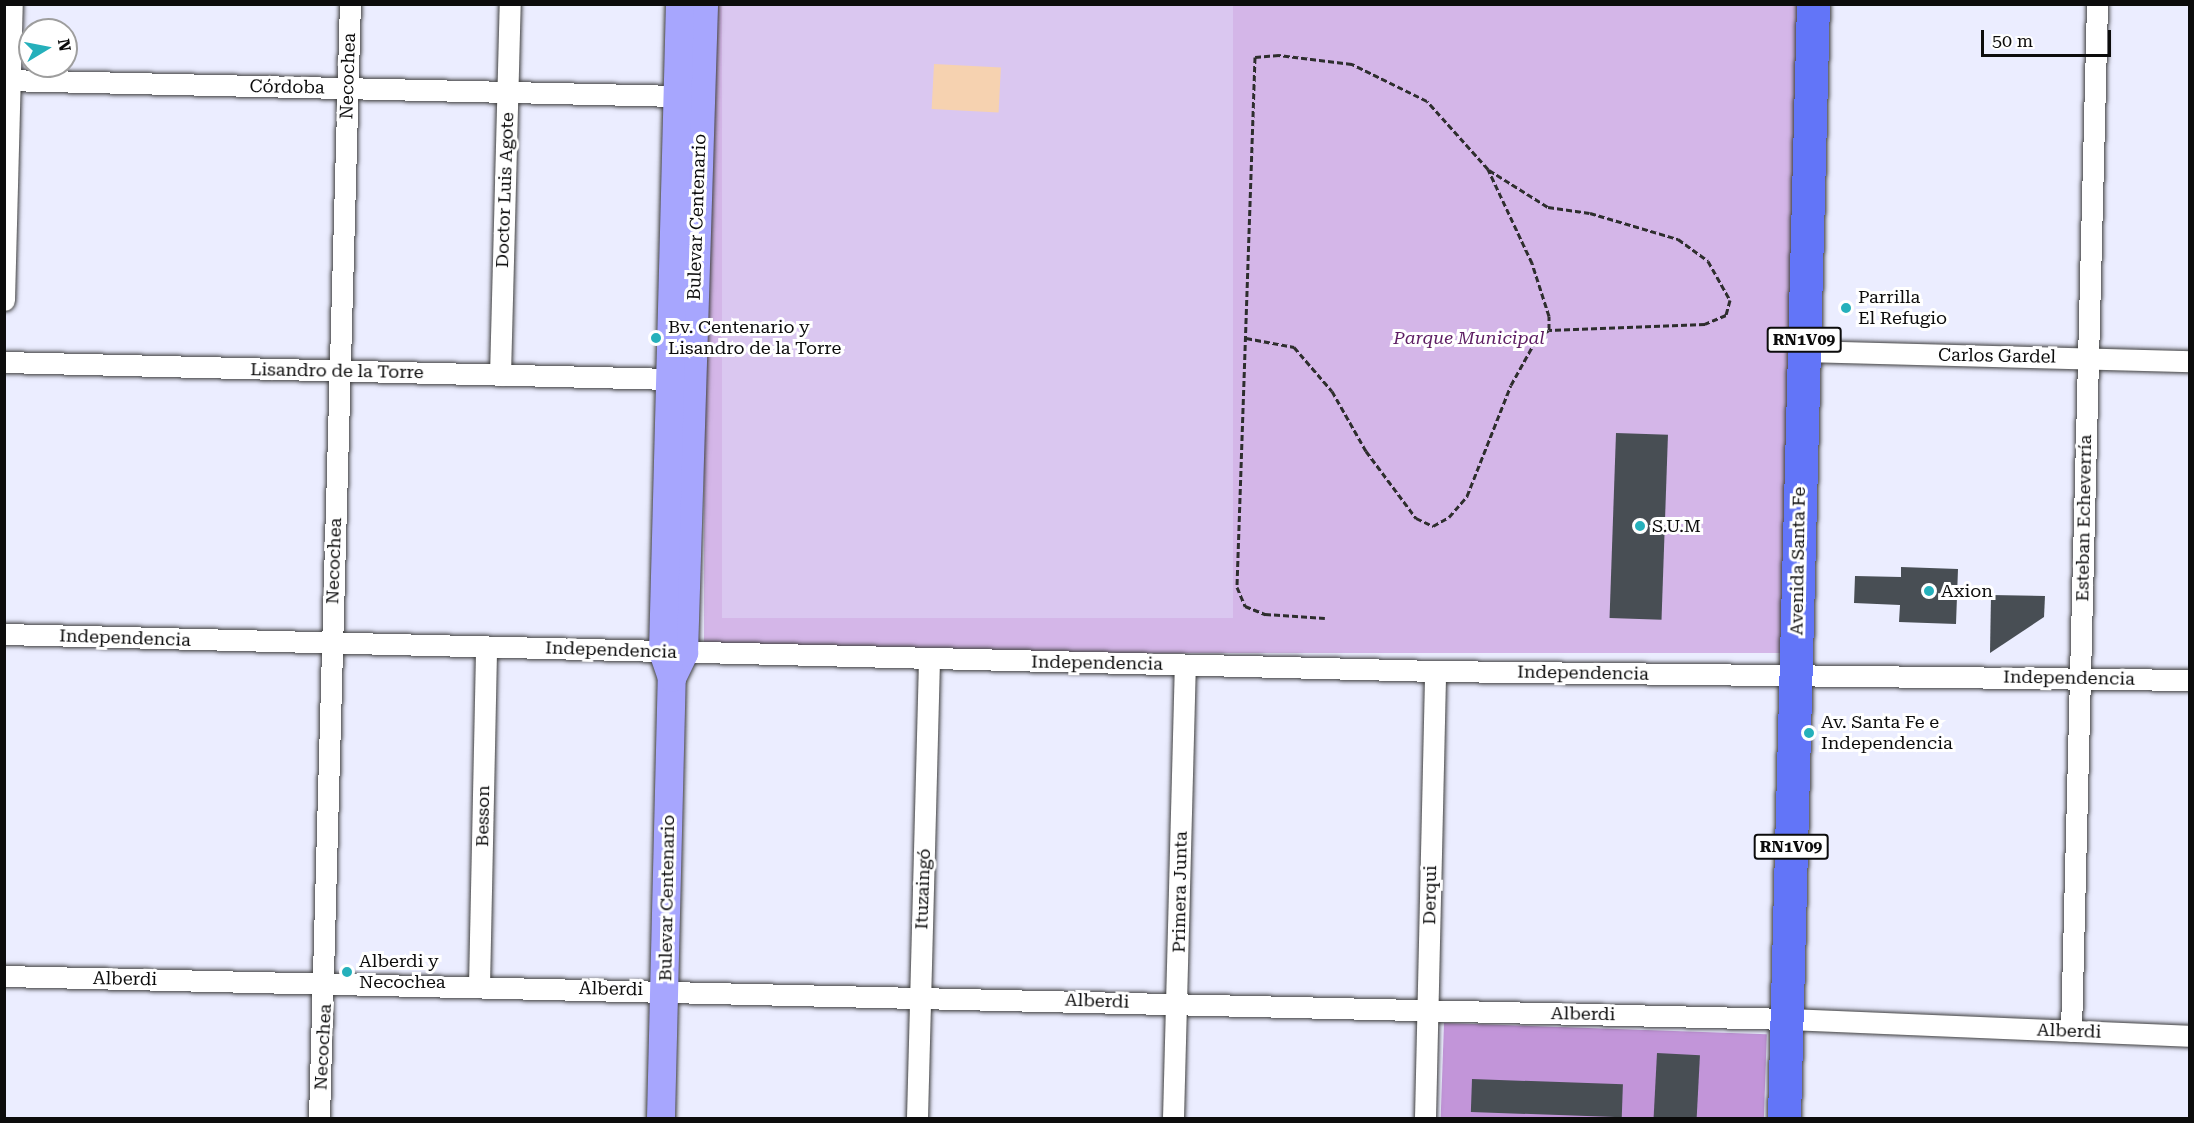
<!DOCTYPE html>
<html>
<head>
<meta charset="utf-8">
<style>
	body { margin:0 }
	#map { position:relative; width:2194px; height:1123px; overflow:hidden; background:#ebedff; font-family:"Roboto Serif",serif }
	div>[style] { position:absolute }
	.green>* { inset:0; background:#d4b6e8; transform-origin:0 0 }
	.forest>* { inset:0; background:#c295d9; transform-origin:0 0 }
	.pitch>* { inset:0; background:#dac7f0; transform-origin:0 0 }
	.water>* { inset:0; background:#f6d2b0; transform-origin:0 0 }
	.building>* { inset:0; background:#484e54; transform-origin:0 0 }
	.path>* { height:3px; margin-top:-1.5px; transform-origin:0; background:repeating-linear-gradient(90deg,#2e2e2e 0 6px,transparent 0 9px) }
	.roads { filter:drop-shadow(0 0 2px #3f3f3f) drop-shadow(0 0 2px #3f3f3f) }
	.minor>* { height:21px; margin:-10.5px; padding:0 10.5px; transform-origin:10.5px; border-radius:10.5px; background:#fff }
	.secondary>* { height:28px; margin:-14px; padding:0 14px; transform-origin:14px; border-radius:14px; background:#a7a6fe }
	.primary>* { height:33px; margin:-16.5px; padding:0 16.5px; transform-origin:16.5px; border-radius:16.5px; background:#6275f8 }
	.dots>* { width:16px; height:16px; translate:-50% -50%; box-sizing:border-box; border:3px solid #fff; border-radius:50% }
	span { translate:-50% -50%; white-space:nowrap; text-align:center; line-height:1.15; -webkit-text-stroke:6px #fff; paint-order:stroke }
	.shield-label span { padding:2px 4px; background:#fff; border:2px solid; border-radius:4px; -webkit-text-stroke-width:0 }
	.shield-label { font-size:16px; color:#0c0c0c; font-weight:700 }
	.street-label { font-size:18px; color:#0c0c0c }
	.poi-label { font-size:18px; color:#0c0c0c }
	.left { translate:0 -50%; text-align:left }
	.park-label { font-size:18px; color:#5d1d63; font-style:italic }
	.frame { position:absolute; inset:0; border:6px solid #0c0c0c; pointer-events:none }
	.north { position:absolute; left:18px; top:18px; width:60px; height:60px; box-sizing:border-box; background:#fff; border:2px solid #9e9e9e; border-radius:50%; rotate:80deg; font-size:16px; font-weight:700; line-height:24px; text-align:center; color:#0c0c0c }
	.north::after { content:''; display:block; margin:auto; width:21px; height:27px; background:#25b0bb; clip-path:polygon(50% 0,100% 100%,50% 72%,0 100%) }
	.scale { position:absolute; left:1981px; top:30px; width:130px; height:27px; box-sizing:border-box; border:3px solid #0c0c0c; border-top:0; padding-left:8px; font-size:18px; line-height:21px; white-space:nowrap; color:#0c0c0c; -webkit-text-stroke:4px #fff; paint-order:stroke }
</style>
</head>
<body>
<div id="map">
	<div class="green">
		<i style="left:704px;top:5px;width:1109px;height:648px"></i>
	</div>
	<div class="forest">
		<i style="left:1444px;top:1023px;width:323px;height:95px;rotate:2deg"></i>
	</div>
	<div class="pitch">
		<i style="left:722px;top:5px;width:511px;height:613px"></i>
	</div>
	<div class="water">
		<i style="left:934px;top:64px;width:67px;height:45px;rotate:3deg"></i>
	</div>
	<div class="building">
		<i style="left:1616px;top:433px;width:52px;height:185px;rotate:2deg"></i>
		<i style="clip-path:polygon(1901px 567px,1958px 569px,1956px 624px,1899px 622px,1900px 605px,1854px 603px,1855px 576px,1901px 577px)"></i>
		<i style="clip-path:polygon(1991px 595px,2045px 596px,2044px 617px,1990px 653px)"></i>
		<i style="left:1657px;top:1053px;width:43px;height:66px;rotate:3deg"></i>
		<i style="left:1472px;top:1079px;width:151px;height:33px;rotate:2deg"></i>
	</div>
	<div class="path">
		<i style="left:1489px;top:170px;width:70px;rotate:32.1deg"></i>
		<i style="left:1548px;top:207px;width:42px;rotate:8.1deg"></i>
		<i style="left:1590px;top:213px;width:92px;rotate:16.5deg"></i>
		<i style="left:1678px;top:239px;width:37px;rotate:36deg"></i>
		<i style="left:1708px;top:261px;width:45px;rotate:60.6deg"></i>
		<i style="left:1730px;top:300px;width:16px;rotate:105deg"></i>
		<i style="left:1726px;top:315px;width:23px;rotate:157deg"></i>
		<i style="left:1705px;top:324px;width:156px;rotate:177.8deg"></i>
		<i style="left:1246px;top:338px;width:49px;rotate:10.6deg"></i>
		<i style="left:1294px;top:347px;width:58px;rotate:49.2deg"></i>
		<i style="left:1332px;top:391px;width:69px;rotate:60.5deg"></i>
		<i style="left:1366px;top:451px;width:84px;rotate:53.3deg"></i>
		<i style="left:1416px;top:518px;width:19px;rotate:25deg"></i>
		<i style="left:1433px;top:526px;width:18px;rotate:-29deg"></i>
		<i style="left:1449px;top:517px;width:28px;rotate:-49deg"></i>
		<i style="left:1467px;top:496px;width:119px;rotate:-68.4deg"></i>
		<i style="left:1511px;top:385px;width:54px;rotate:-61deg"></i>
		<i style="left:1537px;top:338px;width:14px;rotate:-34deg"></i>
		<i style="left:1549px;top:330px;width:14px;rotate:-90deg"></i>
		<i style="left:1549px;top:316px;width:56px;rotate:-107.8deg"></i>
		<i style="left:1532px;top:263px;width:104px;rotate:-115.1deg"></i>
		<i style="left:1488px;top:169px;width:91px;rotate:-131.9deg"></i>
		<i style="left:1427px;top:101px;width:84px;rotate:-153.7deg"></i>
		<i style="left:1352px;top:64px;width:74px;rotate:-173deg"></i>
		<i style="left:1279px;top:55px;width:24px;rotate:175deg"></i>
		<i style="left:1255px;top:57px;width:530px;rotate:91.95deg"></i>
		<i style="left:1237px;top:587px;width:21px;rotate:67deg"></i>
		<i style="left:1245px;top:606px;width:22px;rotate:22deg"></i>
		<i style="left:1265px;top:614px;width:60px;rotate:3.8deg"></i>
	</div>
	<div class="roads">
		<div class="minor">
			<i style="left:4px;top:80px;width:673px;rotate:1.36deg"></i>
			<i style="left:4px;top:300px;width:296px;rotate:-88.5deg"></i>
			<i style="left:1804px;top:351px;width:386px;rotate:1.5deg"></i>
			<i style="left:4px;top:362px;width:666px;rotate:1.46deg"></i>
			<i style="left:500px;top:375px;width:371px;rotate:-88.5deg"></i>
			<i style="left:4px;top:634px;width:1431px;rotate:1.48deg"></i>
			<i style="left:1435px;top:671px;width:755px;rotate:0.68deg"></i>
			<i style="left:4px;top:976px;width:1784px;rotate:1.38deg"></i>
			<i style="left:1787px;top:1019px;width:403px;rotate:2.4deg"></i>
			<i style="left:479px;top:986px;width:339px;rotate:-88.8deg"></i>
			<i style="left:2071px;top:1031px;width:1027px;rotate:-88.55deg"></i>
			<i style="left:319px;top:1118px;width:1114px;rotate:-88.41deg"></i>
			<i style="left:917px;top:1118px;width:459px;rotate:-88.5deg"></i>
			<i style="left:1173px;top:1118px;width:453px;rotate:-88.5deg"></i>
			<i style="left:1425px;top:1118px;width:447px;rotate:-88.7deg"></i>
		</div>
		<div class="secondary">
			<i style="left:672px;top:678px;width:28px;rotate:-64deg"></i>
			<i style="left:684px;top:653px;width:649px;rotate:-88.23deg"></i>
			<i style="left:661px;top:1118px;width:440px;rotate:-88.6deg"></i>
			<i style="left:672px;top:678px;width:28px;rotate:-109deg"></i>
			<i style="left:663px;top:652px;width:648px;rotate:-88.5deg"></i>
		</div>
		<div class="primary">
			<i style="left:1784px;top:1118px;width:1114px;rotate:-88.51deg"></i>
		</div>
	</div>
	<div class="dots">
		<i style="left:1846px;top:308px;background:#25b0bb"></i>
		<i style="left:656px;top:338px;background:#25b0bb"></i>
		<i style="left:1640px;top:526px;background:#25b0bb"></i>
		<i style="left:1929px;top:591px;background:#25b0bb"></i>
		<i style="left:1809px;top:733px;background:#25b0bb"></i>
		<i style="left:347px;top:972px;background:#25b0bb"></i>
	</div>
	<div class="shield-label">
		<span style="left:1804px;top:340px">RN1V09</span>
		<span style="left:1791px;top:847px">RN1V09</span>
	</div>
	<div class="street-label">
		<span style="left:348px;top:76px;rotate:-88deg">Necochea</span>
		<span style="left:287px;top:87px;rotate:1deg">Córdoba</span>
		<span style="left:505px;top:190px;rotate:-88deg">Doctor Luis Agote</span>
		<span style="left:697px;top:217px;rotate:-88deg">Bulevar Centenario</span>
		<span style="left:1997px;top:356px;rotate:1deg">Carlos Gardel</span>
		<span style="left:337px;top:371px;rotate:1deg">Lisandro de la Torre</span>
		<span style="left:2084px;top:518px;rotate:-89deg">Esteban Echeverría</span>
		<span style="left:334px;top:561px;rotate:-88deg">Necochea</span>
		<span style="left:1798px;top:561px;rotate:-89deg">Avenida Santa Fe</span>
		<span style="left:125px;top:638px;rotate:2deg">Independencia</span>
		<span style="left:611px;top:650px;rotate:2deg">Independencia</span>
		<span style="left:1097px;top:663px;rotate:1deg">Independencia</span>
		<span style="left:1583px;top:673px;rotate:1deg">Independencia</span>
		<span style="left:2069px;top:678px;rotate:1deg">Independencia</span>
		<span style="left:483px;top:816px;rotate:-89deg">Besson</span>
		<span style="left:923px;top:889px;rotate:-88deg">Ituzaingó</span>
		<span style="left:1180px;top:892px;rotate:-89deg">Primera Junta</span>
		<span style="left:1430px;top:895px;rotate:-89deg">Derqui</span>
		<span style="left:667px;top:898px;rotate:-89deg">Bulevar Centenario</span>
		<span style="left:125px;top:979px;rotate:1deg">Alberdi</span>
		<span style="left:611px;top:989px;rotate:1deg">Alberdi</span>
		<span style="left:1097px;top:1001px;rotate:2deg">Alberdi</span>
		<span style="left:1583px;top:1014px;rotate:1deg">Alberdi</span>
		<span style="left:2069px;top:1031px;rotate:2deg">Alberdi</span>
		<span style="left:323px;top:1047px;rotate:-87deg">Necochea</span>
	</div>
	<div class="poi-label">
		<span class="left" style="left:1858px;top:308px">Parrilla<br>El Refugio</span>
		<span class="left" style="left:668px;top:338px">Bv. Centenario y<br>Lisandro de la Torre</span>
		<span class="left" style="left:1652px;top:526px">S.U.M</span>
		<span class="left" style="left:1941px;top:591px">Axion</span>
		<span class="left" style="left:1821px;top:733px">Av. Santa Fe e<br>Independencia</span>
		<span class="left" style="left:359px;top:972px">Alberdi y<br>Necochea</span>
	</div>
	<div class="park-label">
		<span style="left:1469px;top:338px">Parque Municipal</span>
	</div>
	<div class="frame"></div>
	<div class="north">N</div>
	<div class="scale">50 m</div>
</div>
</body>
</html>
